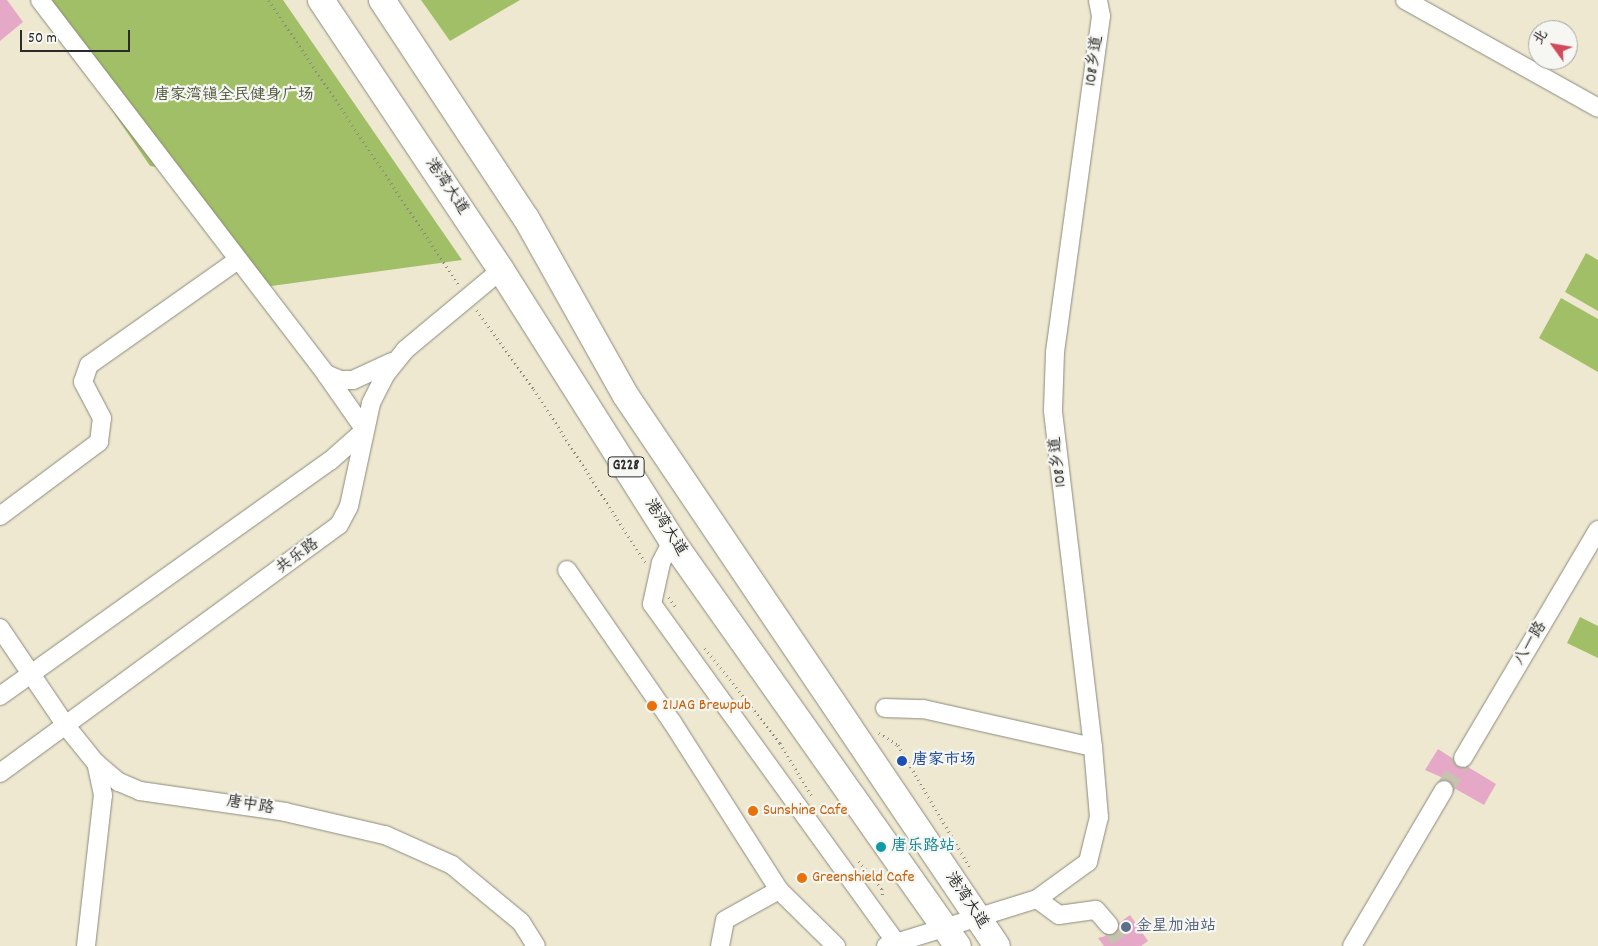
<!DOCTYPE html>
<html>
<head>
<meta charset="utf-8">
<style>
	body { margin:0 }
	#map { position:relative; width:1598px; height:946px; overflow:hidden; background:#eee8d0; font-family:Dekko,"LXGW WenKai TC",sans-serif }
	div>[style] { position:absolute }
	.green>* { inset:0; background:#a1bf66 }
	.building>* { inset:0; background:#e6a8c7 }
	.minor-tunnel>* { height:18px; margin-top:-9px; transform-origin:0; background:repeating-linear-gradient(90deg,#c7c2af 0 18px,transparent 0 27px) }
	.path>* { height:2.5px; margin-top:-1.25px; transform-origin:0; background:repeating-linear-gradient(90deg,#8c8a7e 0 1px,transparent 0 5px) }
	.roads { filter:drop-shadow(0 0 1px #8c8a7e) drop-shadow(0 0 1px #8c8a7e) }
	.minor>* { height:18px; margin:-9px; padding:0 9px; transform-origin:9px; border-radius:9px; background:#fff }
	.highway>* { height:26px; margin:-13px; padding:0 13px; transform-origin:13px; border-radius:13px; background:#fff }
	.dots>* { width:14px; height:14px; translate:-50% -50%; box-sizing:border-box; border:2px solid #f6f6f2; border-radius:50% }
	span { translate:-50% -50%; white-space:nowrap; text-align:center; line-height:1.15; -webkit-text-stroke:4.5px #f6f6f2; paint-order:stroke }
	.shield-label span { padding:1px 4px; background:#f6f6f2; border:1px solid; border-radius:4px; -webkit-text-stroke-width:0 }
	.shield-label { font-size:15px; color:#2b2b2b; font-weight:700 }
	.street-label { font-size:16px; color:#2b2b2b }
	.park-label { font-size:16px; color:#4e573d }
	.food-label { font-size:16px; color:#c56008 }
	.left { translate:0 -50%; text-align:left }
	.transit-label { font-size:16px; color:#164399 }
	.culture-label { font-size:16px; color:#0d838f }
	.service-label { font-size:16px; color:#4e5e75 }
	.north { position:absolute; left:1528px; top:20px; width:50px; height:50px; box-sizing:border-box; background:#f6f6f2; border:1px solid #a5a5a2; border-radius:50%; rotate:302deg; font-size:14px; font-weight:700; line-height:20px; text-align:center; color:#2b2b2b }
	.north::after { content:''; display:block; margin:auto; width:18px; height:22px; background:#d1495b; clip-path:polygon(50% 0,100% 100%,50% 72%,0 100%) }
	.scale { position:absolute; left:20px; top:30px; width:110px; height:22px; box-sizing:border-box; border:2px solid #2b2b2b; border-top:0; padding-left:6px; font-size:15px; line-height:18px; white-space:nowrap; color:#2b2b2b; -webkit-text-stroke:4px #f6f6f2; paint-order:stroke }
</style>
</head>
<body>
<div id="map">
	<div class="green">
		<i style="clip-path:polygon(37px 0,283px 0,462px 260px,264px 287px,174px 169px,150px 166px)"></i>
		<i style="clip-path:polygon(421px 0,520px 0,450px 41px)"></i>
		<i style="clip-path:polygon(1586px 253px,1598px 260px,1598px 311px,1565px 292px)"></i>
		<i style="clip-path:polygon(1561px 298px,1598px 319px,1598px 372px,1539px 338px)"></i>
		<i style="clip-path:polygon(1580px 617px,1598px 626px,1598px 658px,1567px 643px)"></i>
	</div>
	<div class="building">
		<i style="clip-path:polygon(0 0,7px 0,23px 22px,0 41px)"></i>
		<i style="clip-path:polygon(1438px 749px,1452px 758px,1458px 767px,1468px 767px,1496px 784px,1484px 805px,1454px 788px,1450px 781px,1425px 770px)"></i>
		<i style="clip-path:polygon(1130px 915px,1148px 941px,1141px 946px,1104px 946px,1098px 938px,1116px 933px,1119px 923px)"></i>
	</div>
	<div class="minor-tunnel">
		<i style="left:1444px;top:790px;width:37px;rotate:-59deg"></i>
		<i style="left:1109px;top:925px;width:26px;rotate:53deg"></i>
	</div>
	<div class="path">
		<i style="left:269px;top:0;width:344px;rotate:56.3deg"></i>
		<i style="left:477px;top:310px;width:97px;rotate:54.2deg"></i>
		<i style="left:534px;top:389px;width:206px;rotate:57.3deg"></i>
		<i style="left:669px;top:597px;width:12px;rotate:55deg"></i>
		<i style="left:705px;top:648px;width:121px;rotate:51.7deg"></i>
		<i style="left:780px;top:743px;width:64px;rotate:59deg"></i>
		<i style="left:879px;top:733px;width:22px;rotate:32deg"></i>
		<i style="left:898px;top:745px;width:144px;rotate:59.5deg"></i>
		<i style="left:859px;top:861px;width:36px;rotate:51deg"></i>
		<i style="left:882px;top:889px;width:8px;rotate:83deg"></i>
	</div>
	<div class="roads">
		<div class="minor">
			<i style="left:1405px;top:0;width:221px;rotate:29.2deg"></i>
			<i style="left:326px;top:374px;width:15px;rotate:23deg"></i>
			<i style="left:340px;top:380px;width:13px"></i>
			<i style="left:353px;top:380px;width:43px;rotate:-24.8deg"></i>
			<i style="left:0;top:516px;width:124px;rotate:-36.8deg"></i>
			<i style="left:99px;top:442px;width:24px;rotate:-83deg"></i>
			<i style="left:102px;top:418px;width:41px;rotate:-117.8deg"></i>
			<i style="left:83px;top:382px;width:18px;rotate:-71deg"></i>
			<i style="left:89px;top:365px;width:182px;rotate:-35.2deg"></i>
			<i style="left:672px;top:541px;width:25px;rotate:117deg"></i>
			<i style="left:661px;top:563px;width:42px;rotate:102.4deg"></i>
			<i style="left:652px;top:604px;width:417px;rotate:54.2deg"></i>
			<i style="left:567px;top:570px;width:185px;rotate:55.4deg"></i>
			<i style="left:672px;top:722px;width:199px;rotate:57.5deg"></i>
			<i style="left:779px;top:890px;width:80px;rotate:44.5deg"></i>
			<i style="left:0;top:628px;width:118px;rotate:56deg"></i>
			<i style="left:66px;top:726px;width:48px;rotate:51deg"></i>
			<i style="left:96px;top:763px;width:30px;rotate:40deg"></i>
			<i style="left:119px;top:782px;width:23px;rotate:23deg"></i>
			<i style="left:140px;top:791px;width:147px;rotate:8.2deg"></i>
			<i style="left:285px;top:812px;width:103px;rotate:13deg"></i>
			<i style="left:385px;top:835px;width:73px;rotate:24.1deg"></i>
			<i style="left:452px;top:865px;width:89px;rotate:39.6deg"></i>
			<i style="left:521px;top:922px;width:28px;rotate:58deg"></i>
			<i style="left:0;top:696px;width:405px;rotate:-35.5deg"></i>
			<i style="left:330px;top:461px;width:47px;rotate:-41.5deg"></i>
			<i style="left:365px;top:430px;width:68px;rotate:-124.9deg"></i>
			<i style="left:326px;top:374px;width:471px;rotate:-127.4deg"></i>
			<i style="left:885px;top:708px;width:38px;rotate:2deg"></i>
			<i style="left:923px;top:709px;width:174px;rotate:12.6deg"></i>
			<i style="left:1463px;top:758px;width:265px;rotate:-59.4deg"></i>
			<i style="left:0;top:773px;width:420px;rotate:-36.2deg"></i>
			<i style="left:339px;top:525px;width:21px;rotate:-62deg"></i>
			<i style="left:349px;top:506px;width:105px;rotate:-77.9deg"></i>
			<i style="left:371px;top:403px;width:31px;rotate:-63deg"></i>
			<i style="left:385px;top:375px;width:32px;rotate:-51deg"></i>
			<i style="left:405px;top:350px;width:125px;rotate:-39.8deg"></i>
			<i style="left:1037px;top:899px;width:27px;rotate:36deg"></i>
			<i style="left:1059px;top:915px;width:37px;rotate:-8deg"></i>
			<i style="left:1096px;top:910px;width:20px;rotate:49deg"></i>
			<i style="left:86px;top:946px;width:152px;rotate:-83.6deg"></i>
			<i style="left:103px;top:795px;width:33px;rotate:-102deg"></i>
			<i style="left:720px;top:946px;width:26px;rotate:-79deg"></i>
			<i style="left:725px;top:920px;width:62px;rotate:-29.1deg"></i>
			<i style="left:886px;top:946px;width:158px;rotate:-17.3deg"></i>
			<i style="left:1037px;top:899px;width:63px;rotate:-36deg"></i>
			<i style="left:1088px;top:862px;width:46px;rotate:-76.3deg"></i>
			<i style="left:1099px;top:817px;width:70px;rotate:-94.9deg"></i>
			<i style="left:1093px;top:747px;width:339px;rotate:-96.8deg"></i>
			<i style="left:1053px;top:410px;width:58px;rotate:-88deg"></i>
			<i style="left:1055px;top:352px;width:339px;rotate:-82.2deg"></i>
			<i style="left:1101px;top:16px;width:16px;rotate:-101deg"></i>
			<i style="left:1352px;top:946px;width:181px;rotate:-59.5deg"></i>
		</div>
		<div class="highway">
			<i style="left:321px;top:0;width:324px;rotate:56.3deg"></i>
			<i style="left:501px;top:270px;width:320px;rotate:57.7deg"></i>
			<i style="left:672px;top:541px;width:496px;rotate:54.8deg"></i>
			<i style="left:382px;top:0;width:261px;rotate:56.6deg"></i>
			<i style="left:526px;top:218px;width:204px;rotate:60.7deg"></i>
			<i style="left:626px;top:396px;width:663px;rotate:56deg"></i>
		</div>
	</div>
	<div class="dots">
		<i style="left:652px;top:706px;background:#e8710a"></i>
		<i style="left:902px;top:761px;background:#1a4fb4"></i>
		<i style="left:753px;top:811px;background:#e8710a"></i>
		<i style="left:881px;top:847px;background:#0f9aa8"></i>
		<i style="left:802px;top:878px;background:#e8710a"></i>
		<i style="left:1126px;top:927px;background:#5c6f8a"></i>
	</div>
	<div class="shield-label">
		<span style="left:626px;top:467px">G228</span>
	</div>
	<div class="street-label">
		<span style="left:1095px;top:61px;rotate:-82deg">108乡道</span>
		<span style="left:446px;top:187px;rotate:56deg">港湾大道</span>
		<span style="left:1059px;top:462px;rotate:-97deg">108乡道</span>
		<span style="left:665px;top:528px;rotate:57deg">港湾大道</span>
		<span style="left:298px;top:557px;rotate:-36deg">共乐路</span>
		<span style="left:1531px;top:644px;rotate:-59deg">八一路</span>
		<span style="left:250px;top:806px;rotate:9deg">唐中路</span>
		<span style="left:966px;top:901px;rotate:56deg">港湾大道</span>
	</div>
	<div class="park-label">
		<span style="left:234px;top:96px">唐家湾镇全民健身广场</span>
	</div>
	<div class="food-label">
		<span class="left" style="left:662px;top:706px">21JAG Brewpub</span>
		<span class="left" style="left:763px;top:811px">Sunshine Cafe</span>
		<span class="left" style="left:812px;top:878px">Greenshield Cafe</span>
	</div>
	<div class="transit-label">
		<span class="left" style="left:912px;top:761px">唐家市场</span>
	</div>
	<div class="culture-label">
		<span class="left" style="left:891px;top:847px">唐乐路站</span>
	</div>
	<div class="service-label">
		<span class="left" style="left:1136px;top:927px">金星加油站</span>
	</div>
	<div class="north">北</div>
	<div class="scale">50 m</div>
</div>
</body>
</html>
